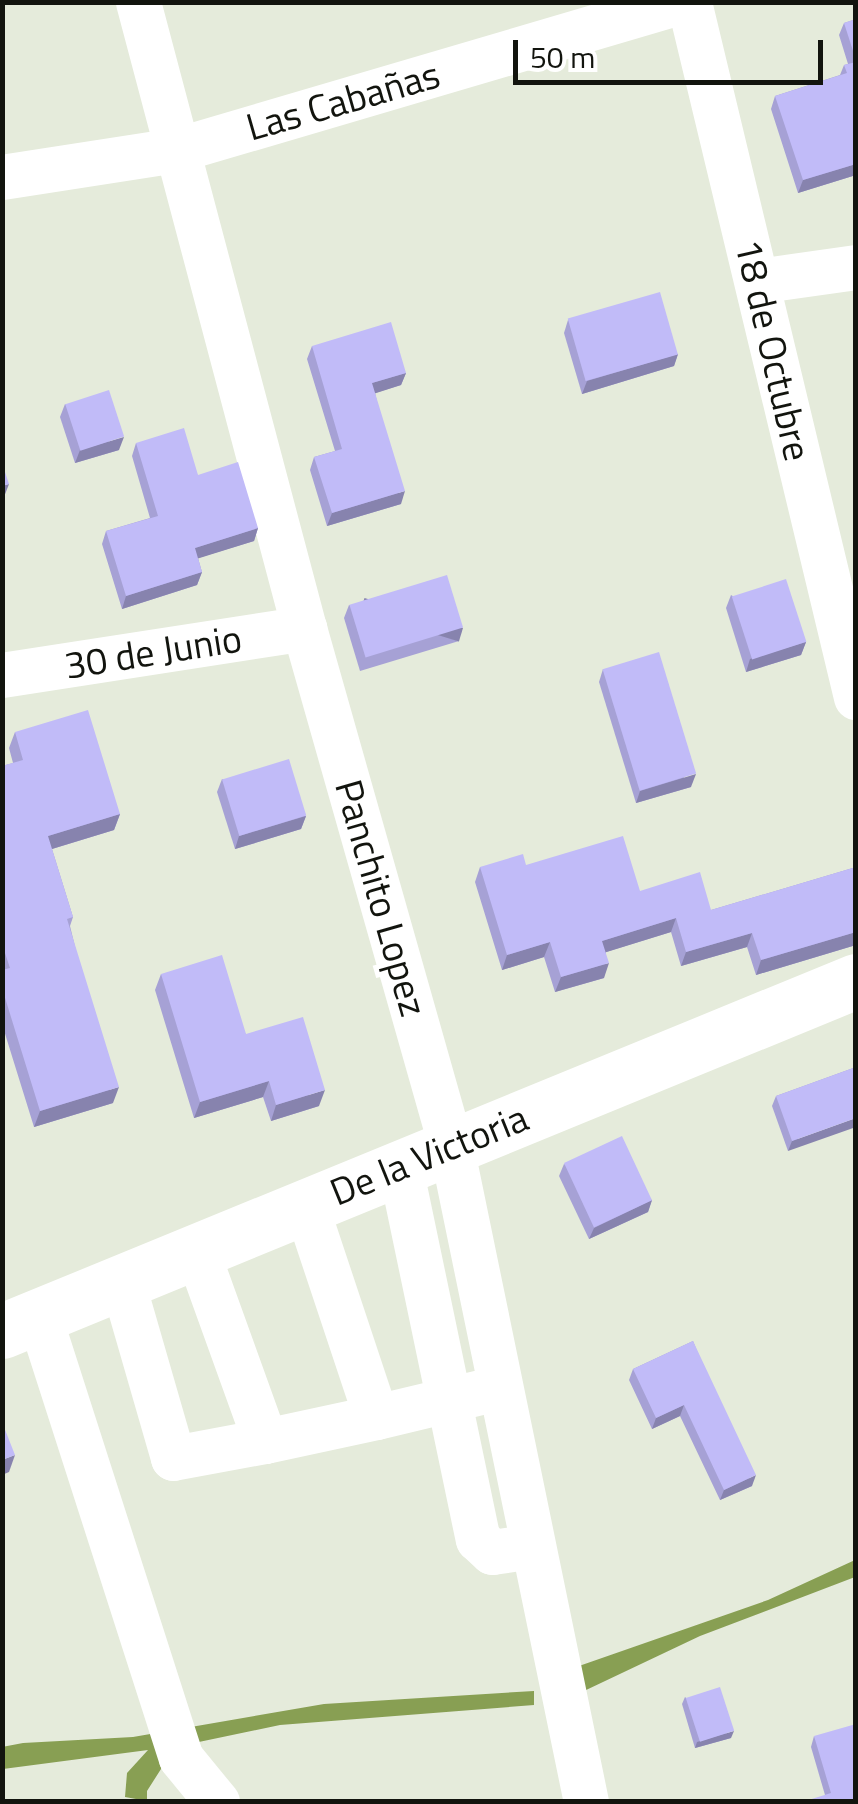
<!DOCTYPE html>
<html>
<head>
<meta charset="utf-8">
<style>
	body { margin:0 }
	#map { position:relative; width:858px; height:1804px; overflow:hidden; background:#e5ebdb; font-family:"Titillium Web",sans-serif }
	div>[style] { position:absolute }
	.water>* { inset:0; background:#889f53 }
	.minor>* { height:45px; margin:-22.5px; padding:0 22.5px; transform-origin:22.5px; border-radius:22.5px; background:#fff }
	.major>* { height:55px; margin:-27.5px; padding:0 27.5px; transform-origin:27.5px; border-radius:27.5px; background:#fff }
	.wall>* { inset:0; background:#a6a1d5 }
	.shaded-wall>* { inset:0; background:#8783ae; transform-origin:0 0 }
	.building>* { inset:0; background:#c1bbf8; transform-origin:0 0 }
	span { translate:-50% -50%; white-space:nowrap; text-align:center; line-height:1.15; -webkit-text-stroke:10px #fff; paint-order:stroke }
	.street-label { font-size:38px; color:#12140e }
	.frame { position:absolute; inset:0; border:5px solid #12140e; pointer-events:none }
	.scale { position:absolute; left:513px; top:40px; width:310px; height:45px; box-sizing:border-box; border:5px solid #12140e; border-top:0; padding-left:12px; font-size:30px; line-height:35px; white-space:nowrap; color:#12140e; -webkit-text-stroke:8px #fff; paint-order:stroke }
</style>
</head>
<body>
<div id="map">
	<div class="water">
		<i style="clip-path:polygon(855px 1560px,855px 1577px,700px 1636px,584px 1691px,579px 1666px,768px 1600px)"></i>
		<i style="clip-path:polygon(534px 1691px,534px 1705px,280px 1725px,175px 1747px,147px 1791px,147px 1801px,125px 1797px,127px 1773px,148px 1750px,3px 1769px,2px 1747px,23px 1743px,133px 1737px,324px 1704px)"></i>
	</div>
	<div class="minor">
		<i style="left:138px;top:2px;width:648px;rotate:75.15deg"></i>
		<i style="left:304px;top:628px;width:538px;rotate:74.16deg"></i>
		<i style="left:451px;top:1146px;width:670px;rotate:78.37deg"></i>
		<i style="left:689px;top:2px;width:715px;rotate:76.49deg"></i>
		<i style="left:2px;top:177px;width:176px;rotate:-8.8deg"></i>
		<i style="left:176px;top:150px;width:524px;rotate:-16.4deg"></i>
		<i style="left:757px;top:281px;width:100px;rotate:-8deg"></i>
		<i style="left:2px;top:675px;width:306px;rotate:-8.8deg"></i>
		<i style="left:400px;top:1167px;width:380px;rotate:78.2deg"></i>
		<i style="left:478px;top:1539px;width:19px;rotate:43deg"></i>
		<i style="left:492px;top:1552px;width:40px;rotate:-8.5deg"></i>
		<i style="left:196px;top:1249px;width:204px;rotate:70.2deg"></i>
		<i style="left:265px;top:1441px;width:114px;rotate:-12.2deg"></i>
		<i style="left:376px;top:1417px;width:222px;rotate:-108.4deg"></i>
		<i style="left:122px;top:1281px;width:184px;rotate:73.9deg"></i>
		<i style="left:173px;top:1458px;width:94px;rotate:-10.5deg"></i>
		<i style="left:39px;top:1316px;width:464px;rotate:72.2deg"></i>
		<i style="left:181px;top:1758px;width:57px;rotate:50.7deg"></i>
		<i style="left:376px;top:1417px;width:108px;rotate:-13.4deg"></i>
	</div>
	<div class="major">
		<i style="left:2px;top:1331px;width:923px;rotate:-22.29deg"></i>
	</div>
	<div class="wall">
		<i style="clip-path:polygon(856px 19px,856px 175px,798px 193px,771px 109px,775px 96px,840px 75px,844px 65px,848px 64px,839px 35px,844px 23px)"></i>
		<i style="clip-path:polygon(568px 320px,678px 354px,674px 366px,582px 394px,564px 333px)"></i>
		<i style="clip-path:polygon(312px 346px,406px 373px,401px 385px,375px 393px,401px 504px,327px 526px,310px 470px,314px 457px,335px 451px,307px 359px)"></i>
		<i style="clip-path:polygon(65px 404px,119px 450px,75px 463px,60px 417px)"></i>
		<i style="clip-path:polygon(136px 443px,198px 475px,258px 528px,254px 541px,198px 558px,202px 572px,197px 585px,122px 609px,102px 544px,106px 531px,150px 518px,132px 456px)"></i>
		<i style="clip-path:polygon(731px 595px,806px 642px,801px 655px,746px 672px,726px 608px)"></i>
		<i style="clip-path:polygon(349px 605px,459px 641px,360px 671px,344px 618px)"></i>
		<i style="clip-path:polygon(603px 669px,691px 787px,636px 803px,599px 682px)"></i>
		<i style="clip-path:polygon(15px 732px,120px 814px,114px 830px,52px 849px,73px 917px,70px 926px,113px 1103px,34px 1127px,2px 1024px,2px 766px,13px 763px,9px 748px)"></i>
		<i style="clip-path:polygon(222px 779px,306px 816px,301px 829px,235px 849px,217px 792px)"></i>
		<i style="clip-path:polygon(526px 865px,640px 891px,711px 910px,856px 867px,856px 945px,756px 975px,747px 947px,681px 966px,671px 932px,606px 952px,604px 978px,555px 992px,544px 957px,502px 970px,475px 882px,480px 867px)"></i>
		<i style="clip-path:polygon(161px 974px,246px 1034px,319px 1106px,271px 1121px,263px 1097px,194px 1118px,155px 990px)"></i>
		<i style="clip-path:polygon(856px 1067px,788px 1151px,772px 1106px,776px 1096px)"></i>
		<i style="clip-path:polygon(564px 1164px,652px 1200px,648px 1212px,589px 1239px,559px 1176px)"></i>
		<i style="clip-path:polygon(693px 1341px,752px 1486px,720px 1500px,680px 1416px,652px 1429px,629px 1380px,633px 1369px)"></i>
		<i style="clip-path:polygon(685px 1697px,731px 1738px,695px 1748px,682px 1704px)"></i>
		<i style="clip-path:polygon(814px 1736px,856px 1802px,825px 1795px,811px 1747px)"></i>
	</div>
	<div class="shaded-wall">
		<i style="clip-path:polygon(856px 164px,856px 175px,798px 193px,803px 180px)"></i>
		<i style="clip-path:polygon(678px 354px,674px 366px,582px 394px,587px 381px)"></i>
		<i style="clip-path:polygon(406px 373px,401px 385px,367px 396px,372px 383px)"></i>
		<i style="clip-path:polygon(124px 437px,119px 450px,75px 463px,80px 450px)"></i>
		<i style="clip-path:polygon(9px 484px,4px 497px,2px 498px,2px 486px)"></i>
		<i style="clip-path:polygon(405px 491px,401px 504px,327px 526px,332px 513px)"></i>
		<i style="clip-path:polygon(258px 528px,254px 541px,190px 561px,195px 548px)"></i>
		<i style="clip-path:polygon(202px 572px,197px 585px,122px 609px,126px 596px)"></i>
		<i style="left:463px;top:628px;width:14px;height:103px;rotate:107deg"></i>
		<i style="clip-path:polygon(806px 642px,801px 655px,746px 672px,750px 659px)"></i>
		<i style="clip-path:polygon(696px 774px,691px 787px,636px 803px,640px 791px)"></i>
		<i style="clip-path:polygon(120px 814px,114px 830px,42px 852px,48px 836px)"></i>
		<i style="clip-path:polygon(306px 816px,301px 829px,235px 849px,239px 836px)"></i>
		<i style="clip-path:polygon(676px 918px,671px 932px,597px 955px,602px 941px)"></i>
		<i style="clip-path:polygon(856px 932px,856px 945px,756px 975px,761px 960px)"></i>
		<i style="clip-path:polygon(752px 933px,747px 947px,681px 966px,686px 952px)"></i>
		<i style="clip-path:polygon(550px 942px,544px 957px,502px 970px,507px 955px)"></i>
		<i style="clip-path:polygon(609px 963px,604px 978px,555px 992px,561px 977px)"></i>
		<i style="clip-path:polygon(269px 1081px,263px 1097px,194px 1118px,200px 1102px)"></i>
		<i style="clip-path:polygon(119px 1087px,113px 1103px,34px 1127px,40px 1111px)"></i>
		<i style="clip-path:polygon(325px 1090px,319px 1106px,271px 1121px,276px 1105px)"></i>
		<i style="clip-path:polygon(856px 1118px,856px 1127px,788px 1151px,792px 1141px)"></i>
		<i style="clip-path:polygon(652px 1200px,648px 1212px,589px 1239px,594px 1228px)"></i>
		<i style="clip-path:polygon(684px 1405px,680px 1416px,652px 1429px,656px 1418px)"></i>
		<i style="clip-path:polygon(15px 1455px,9px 1472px,2px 1475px,2px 1460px)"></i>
		<i style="clip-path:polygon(756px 1475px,752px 1486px,720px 1500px,724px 1490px)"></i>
		<i style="clip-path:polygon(734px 1731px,731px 1738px,695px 1748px,697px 1742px)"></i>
	</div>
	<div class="building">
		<i style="clip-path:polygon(856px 19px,856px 60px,844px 23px)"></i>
		<i style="clip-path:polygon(856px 62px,856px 164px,803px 180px,775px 96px,847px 73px,844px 65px)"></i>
		<i style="left:660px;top:292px;width:65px;height:96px;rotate:74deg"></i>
		<i style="clip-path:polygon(391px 322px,406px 373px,372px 383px,405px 491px,332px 513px,314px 457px,342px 449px,312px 346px)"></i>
		<i style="left:109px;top:390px;width:49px;height:46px;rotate:72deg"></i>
		<i style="clip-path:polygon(184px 428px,198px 475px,238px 462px,258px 528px,195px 548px,202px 572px,126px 596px,106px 531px,158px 516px,136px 443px)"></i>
		<i style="clip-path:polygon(2px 463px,9px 484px,2px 486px)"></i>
		<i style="left:447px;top:575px;width:55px;height:102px;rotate:73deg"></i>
		<i style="left:786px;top:579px;width:66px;height:57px;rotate:72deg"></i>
		<i style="left:659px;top:652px;width:127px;height:59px;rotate:73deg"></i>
		<i style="clip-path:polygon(88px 710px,120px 814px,48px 836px,73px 917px,67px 919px,119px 1087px,40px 1111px,2px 988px,2px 970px,10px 968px,2px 944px,2px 766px,23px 760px,15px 732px)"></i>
		<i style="left:289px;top:759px;width:59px;height:70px;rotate:73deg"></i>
		<i style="clip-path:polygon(623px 836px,640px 891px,700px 872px,711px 910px,856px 867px,856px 932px,761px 960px,752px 933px,686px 952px,676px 918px,602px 941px,609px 963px,561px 977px,550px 942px,507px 955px,480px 867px,523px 854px,526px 865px)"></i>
		<i style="clip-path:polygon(222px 955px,246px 1034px,303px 1017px,325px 1090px,276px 1105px,269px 1081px,200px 1102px,161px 974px)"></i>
		<i style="clip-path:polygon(856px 1067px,856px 1118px,792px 1141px,776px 1096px)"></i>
		<i style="left:622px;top:1136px;width:71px;height:64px;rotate:65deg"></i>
		<i style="clip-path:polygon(693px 1341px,756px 1475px,724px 1490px,684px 1405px,656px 1418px,633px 1369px)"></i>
		<i style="clip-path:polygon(2px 1422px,15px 1455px,2px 1460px)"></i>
		<i style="left:720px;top:1687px;width:46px;height:36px;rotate:72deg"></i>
		<i style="clip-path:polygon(856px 1724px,856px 1802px,802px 1802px,831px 1793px,814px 1736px)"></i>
	</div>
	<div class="street-label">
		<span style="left:343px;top:101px;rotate:-16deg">Las Cabañas</span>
		<span style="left:773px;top:350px;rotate:77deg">18 de Octubre</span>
		<span style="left:153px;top:652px;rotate:-9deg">30 de Junio</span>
		<span style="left:381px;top:898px;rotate:74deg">Panchito Lopez</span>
		<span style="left:429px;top:1155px;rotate:-22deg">De la Victoria</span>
	</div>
	<div class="frame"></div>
	<div class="scale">50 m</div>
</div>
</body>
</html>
